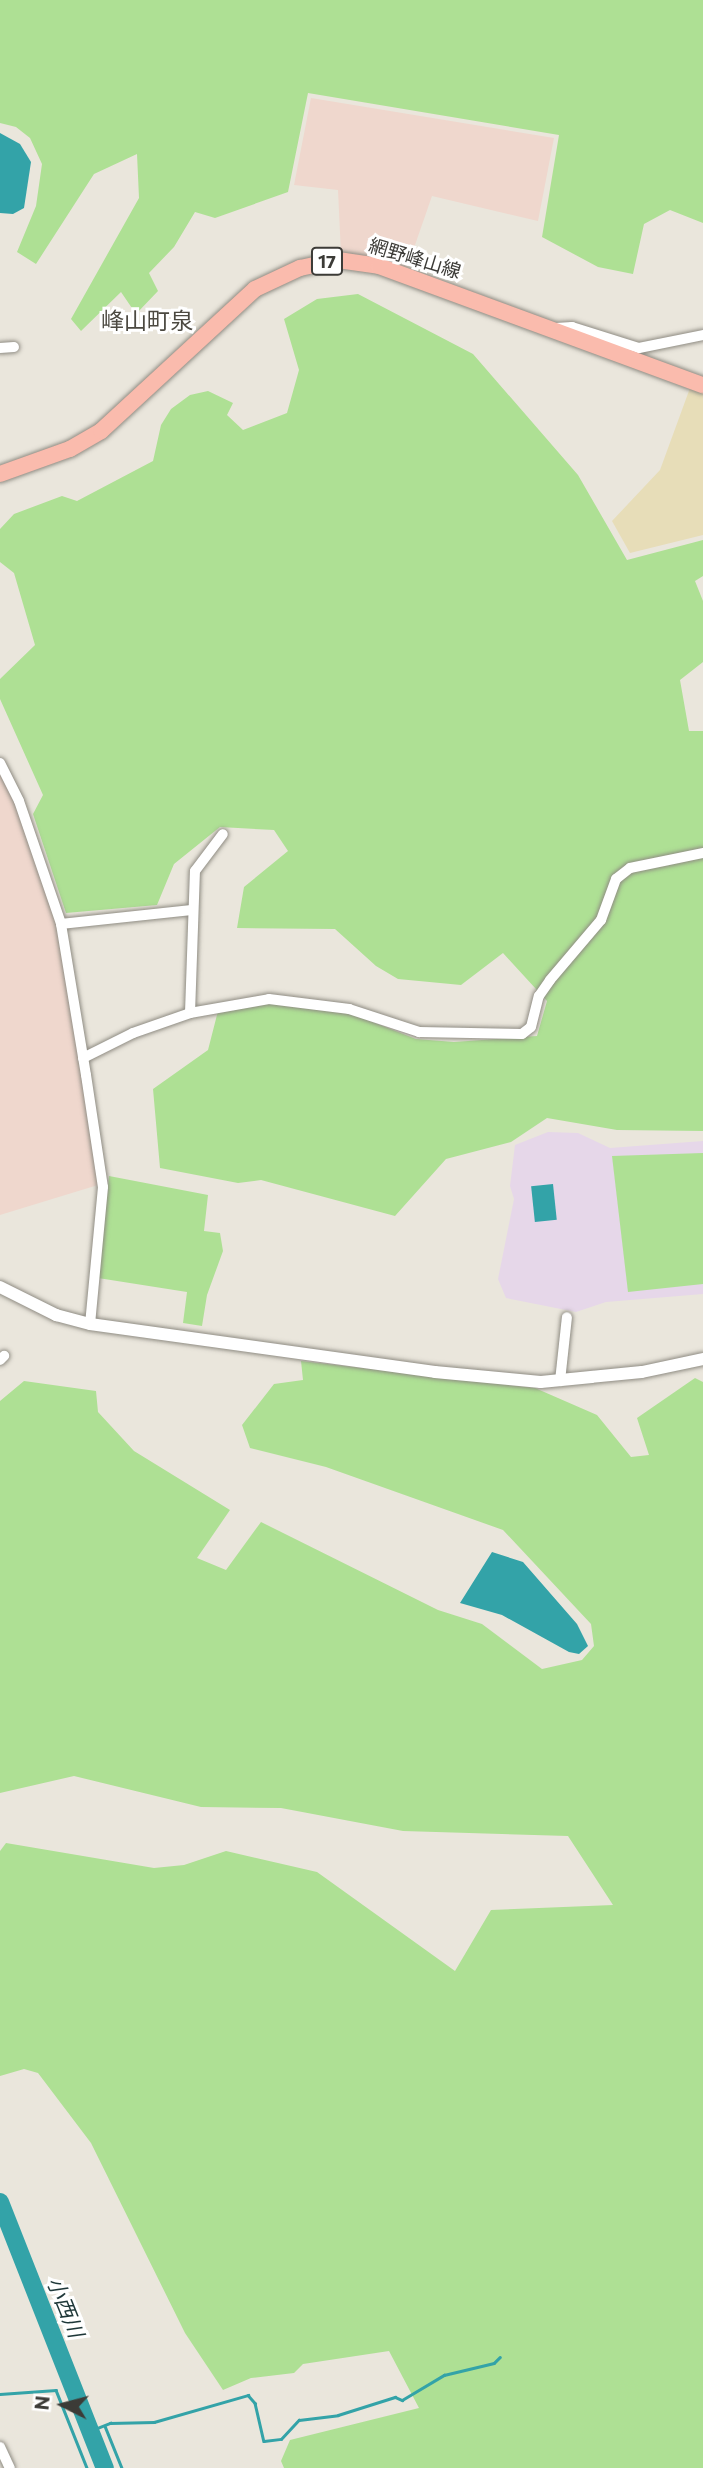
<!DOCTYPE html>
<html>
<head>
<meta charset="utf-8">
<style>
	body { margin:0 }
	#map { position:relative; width:703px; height:2468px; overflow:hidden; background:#eae6dc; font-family:Commissioner,"Noto Sans JP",sans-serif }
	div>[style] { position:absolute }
	.industrial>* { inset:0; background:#efd7cd }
	.education>* { inset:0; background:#e6d7e9 }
	.green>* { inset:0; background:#aee094 }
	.sand>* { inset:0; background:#e7ddb8 }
	.water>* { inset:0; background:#33a3a8; transform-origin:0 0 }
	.stream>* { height:2.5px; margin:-1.25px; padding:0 1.25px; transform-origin:1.25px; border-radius:1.25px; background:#33a3a8 }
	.river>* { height:18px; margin:-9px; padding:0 9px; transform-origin:9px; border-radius:9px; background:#33a3a8 }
	.roads { filter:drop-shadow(0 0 2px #8f8c83) drop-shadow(0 0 2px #8f8c83) }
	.minor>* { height:10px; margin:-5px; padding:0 5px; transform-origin:5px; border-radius:5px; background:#fff }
	.tertiary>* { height:12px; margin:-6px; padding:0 6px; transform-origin:6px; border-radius:6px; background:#fff }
	.primary>* { height:16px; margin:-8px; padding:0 8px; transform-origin:8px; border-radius:8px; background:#fabbad }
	span { translate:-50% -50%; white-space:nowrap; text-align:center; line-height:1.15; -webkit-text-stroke:6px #fff; paint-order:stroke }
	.shield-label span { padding:2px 5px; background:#fff; border:2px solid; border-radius:5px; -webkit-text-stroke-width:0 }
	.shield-label { font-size:18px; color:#3c3b37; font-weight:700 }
	.street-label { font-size:19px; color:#3c3b37 }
	.water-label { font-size:21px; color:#1e3738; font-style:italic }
	.quarter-label { font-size:23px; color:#4c4941 }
	.north { position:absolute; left:28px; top:2370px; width:70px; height:70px; -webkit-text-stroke:5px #fff; paint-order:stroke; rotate:276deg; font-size:19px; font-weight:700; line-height:28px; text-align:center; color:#3c3b37 }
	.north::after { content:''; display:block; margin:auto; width:24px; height:32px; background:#3c3b37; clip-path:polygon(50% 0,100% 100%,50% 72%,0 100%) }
</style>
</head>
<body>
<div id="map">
	<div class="industrial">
		<i style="clip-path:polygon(311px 98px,554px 138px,538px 221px,432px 196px,407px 268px,341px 254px,338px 190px,294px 185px)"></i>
		<i style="clip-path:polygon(0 773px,15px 800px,59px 932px,98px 1185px,0 1215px)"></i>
	</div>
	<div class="education">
		<i style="clip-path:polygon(548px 1132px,578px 1133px,610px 1148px,703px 1141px,703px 1294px,606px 1302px,576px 1312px,506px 1298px,498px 1279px,514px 1199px,510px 1186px,515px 1145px)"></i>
	</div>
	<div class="green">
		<i style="clip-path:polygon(0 0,703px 0,703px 223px,670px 210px,644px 224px,633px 274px,598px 267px,542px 237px,559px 135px,308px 93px,288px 192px,215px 218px,195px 212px,174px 247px,149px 273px,158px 291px,136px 314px,121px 292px,81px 331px,71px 319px,139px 198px,137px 154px,94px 174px,36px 264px,17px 252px,36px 206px,42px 164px,30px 138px,16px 127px,0 123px)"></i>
		<i style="clip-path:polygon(358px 294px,473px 354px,578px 475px,627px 560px,703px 540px,703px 576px,695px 581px,703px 601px,703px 662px,680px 680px,689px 731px,703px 731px,703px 1131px,617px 1130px,547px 1118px,511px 1142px,446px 1159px,395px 1216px,261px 1180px,238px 1183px,160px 1168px,153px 1089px,208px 1050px,218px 1011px,269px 1002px,347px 1012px,416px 1039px,454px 1042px,537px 1036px,547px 1001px,503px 953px,461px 985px,398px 979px,376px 966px,335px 929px,237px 928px,244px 887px,288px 851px,274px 830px,220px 827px,174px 864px,157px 905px,66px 913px,33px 814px,43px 795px,0 699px,0 679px,35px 645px,14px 573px,0 562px,0 529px,14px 514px,62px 496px,77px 501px,153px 461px,161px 425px,171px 409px,190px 395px,208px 391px,233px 403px,227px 415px,243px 430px,287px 413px,299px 370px,284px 319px,317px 299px)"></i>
		<i style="clip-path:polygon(703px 1153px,703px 1284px,628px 1292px,612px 1156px)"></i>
		<i style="clip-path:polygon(109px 1176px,208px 1195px,204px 1231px,220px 1233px,223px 1251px,207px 1295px,202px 1326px,183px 1323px,187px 1292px,98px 1278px)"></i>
		<i style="clip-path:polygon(301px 1361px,535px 1388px,597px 1415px,631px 1457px,649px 1455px,637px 1418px,695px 1378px,703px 1382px,703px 2468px,284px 2468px,281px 2461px,290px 2440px,419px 2408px,389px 2351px,303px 2364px,294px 2373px,251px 2378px,223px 2390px,185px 2333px,91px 2143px,38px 2073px,24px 2069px,0 2076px,0 1851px,6px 1843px,154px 1868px,184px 1865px,226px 1851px,317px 1872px,455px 1971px,491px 1910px,613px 1905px,568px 1836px,403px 1831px,281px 1808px,201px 1807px,74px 1776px,0 1793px,0 1401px,24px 1381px,96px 1391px,98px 1412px,134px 1451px,230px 1510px,197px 1558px,226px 1570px,261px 1522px,438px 1610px,482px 1624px,542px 1669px,582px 1660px,594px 1646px,591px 1624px,503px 1530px,326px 1467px,250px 1448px,242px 1425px,274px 1384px,303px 1380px)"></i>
	</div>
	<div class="sand">
		<i style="clip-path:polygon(690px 388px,703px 393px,703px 535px,630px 553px,612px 521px,660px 470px)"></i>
	</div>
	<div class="water">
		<i style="clip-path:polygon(0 133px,20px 144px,31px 162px,24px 208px,13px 214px,0 213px)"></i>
		<i style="left:553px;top:1184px;width:36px;height:22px;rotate:84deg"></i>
		<i style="clip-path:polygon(492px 1552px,523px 1562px,577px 1624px,588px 1646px,579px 1654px,569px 1652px,502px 1615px,460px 1603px)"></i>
	</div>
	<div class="stream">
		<i style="left:0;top:2394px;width:56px;rotate:-4.1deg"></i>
		<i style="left:56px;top:2390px;width:84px;rotate:68.3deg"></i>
		<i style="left:105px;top:2426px;width:45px;rotate:68deg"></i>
		<i style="left:90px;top:2431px;width:22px;rotate:-22deg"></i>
		<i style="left:110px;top:2423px;width:44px;rotate:-1.3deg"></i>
		<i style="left:154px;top:2422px;width:98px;rotate:-16deg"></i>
		<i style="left:248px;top:2395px;width:11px;rotate:49deg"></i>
		<i style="left:255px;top:2403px;width:39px;rotate:77deg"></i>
		<i style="left:264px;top:2441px;width:17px;rotate:-7deg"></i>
		<i style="left:281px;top:2439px;width:26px;rotate:-47deg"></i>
		<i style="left:299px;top:2420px;width:39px;rotate:-7deg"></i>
		<i style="left:338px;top:2415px;width:60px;rotate:-17.5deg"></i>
		<i style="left:395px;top:2397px;width:8px;rotate:23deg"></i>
		<i style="left:402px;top:2400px;width:49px;rotate:-30.8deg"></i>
		<i style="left:444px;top:2375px;width:51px;rotate:-13.5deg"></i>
		<i style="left:494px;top:2363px;width:8px;rotate:-45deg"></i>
	</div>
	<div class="river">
		<i style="left:0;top:2202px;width:286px;rotate:68.5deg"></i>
	</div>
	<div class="roads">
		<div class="minor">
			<i style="left:556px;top:328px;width:16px;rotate:-4deg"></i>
			<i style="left:572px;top:327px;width:70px;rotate:17.4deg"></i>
			<i style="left:639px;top:348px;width:65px;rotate:-11.5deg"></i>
			<i style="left:0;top:348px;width:14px;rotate:-4deg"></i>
			<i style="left:0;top:763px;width:42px;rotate:63.4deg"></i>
			<i style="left:19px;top:801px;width:130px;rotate:71.1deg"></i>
			<i style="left:61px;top:924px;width:153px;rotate:80.6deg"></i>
			<i style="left:86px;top:1075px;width:113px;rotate:81.4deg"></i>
			<i style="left:103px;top:1187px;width:138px;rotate:95.4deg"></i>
			<i style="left:61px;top:924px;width:131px;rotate:-6.1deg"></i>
			<i style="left:190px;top:1013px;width:142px;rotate:-88deg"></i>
			<i style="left:195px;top:871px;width:46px;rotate:-52.9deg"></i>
			<i style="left:83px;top:1058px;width:56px;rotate:-26.6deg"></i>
			<i style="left:133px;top:1033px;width:60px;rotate:-19.3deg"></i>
			<i style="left:190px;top:1013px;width:80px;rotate:-10deg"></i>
			<i style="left:269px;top:999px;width:81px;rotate:7.1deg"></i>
			<i style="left:349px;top:1009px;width:74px;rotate:18.2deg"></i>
			<i style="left:419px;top:1032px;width:103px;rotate:1.1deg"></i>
			<i style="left:522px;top:1034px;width:11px;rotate:-38deg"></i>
			<i style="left:531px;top:1027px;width:32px;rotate:-76deg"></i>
			<i style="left:539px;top:996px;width:19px;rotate:-55deg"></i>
			<i style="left:550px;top:980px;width:79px;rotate:-49.6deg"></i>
			<i style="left:601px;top:920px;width:44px;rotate:-69.9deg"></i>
			<i style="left:616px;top:879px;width:18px;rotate:-38deg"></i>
			<i style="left:630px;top:868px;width:75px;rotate:-11.6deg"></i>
			<i style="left:0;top:1360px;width:6px;rotate:-45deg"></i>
			<i style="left:560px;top:1381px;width:64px;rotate:-83.8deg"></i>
			<i style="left:0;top:2447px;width:23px;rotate:65deg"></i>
		</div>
		<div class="tertiary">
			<i style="left:0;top:1287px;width:63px;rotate:26.6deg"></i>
			<i style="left:56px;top:1315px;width:35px;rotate:15deg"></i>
			<i style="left:90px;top:1324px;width:348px;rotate:7.9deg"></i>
			<i style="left:435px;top:1372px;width:106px;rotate:5.4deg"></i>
			<i style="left:541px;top:1382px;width:101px;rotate:-5.7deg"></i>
			<i style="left:642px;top:1372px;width:62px;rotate:-12deg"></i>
		</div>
		<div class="primary">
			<i style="left:0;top:474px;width:74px;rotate:-19.7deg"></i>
			<i style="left:70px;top:449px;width:36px;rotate:-30deg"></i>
			<i style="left:101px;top:431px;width:209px;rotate:-42.7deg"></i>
			<i style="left:255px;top:289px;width:50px;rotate:-25deg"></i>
			<i style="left:300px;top:268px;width:39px;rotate:-12deg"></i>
			<i style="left:338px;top:260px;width:41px;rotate:8.3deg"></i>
			<i style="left:379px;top:266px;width:345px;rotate:20.2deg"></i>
		</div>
	</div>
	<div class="shield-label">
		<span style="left:327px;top:261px">17</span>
	</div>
	<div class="street-label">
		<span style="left:415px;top:258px;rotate:17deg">網野峰山線</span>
	</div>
	<div class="water-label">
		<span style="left:66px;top:2307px;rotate:68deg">小西川</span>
	</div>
	<div class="quarter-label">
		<span style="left:147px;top:320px">峰山町泉</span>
	</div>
	<div class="north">N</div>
</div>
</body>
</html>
